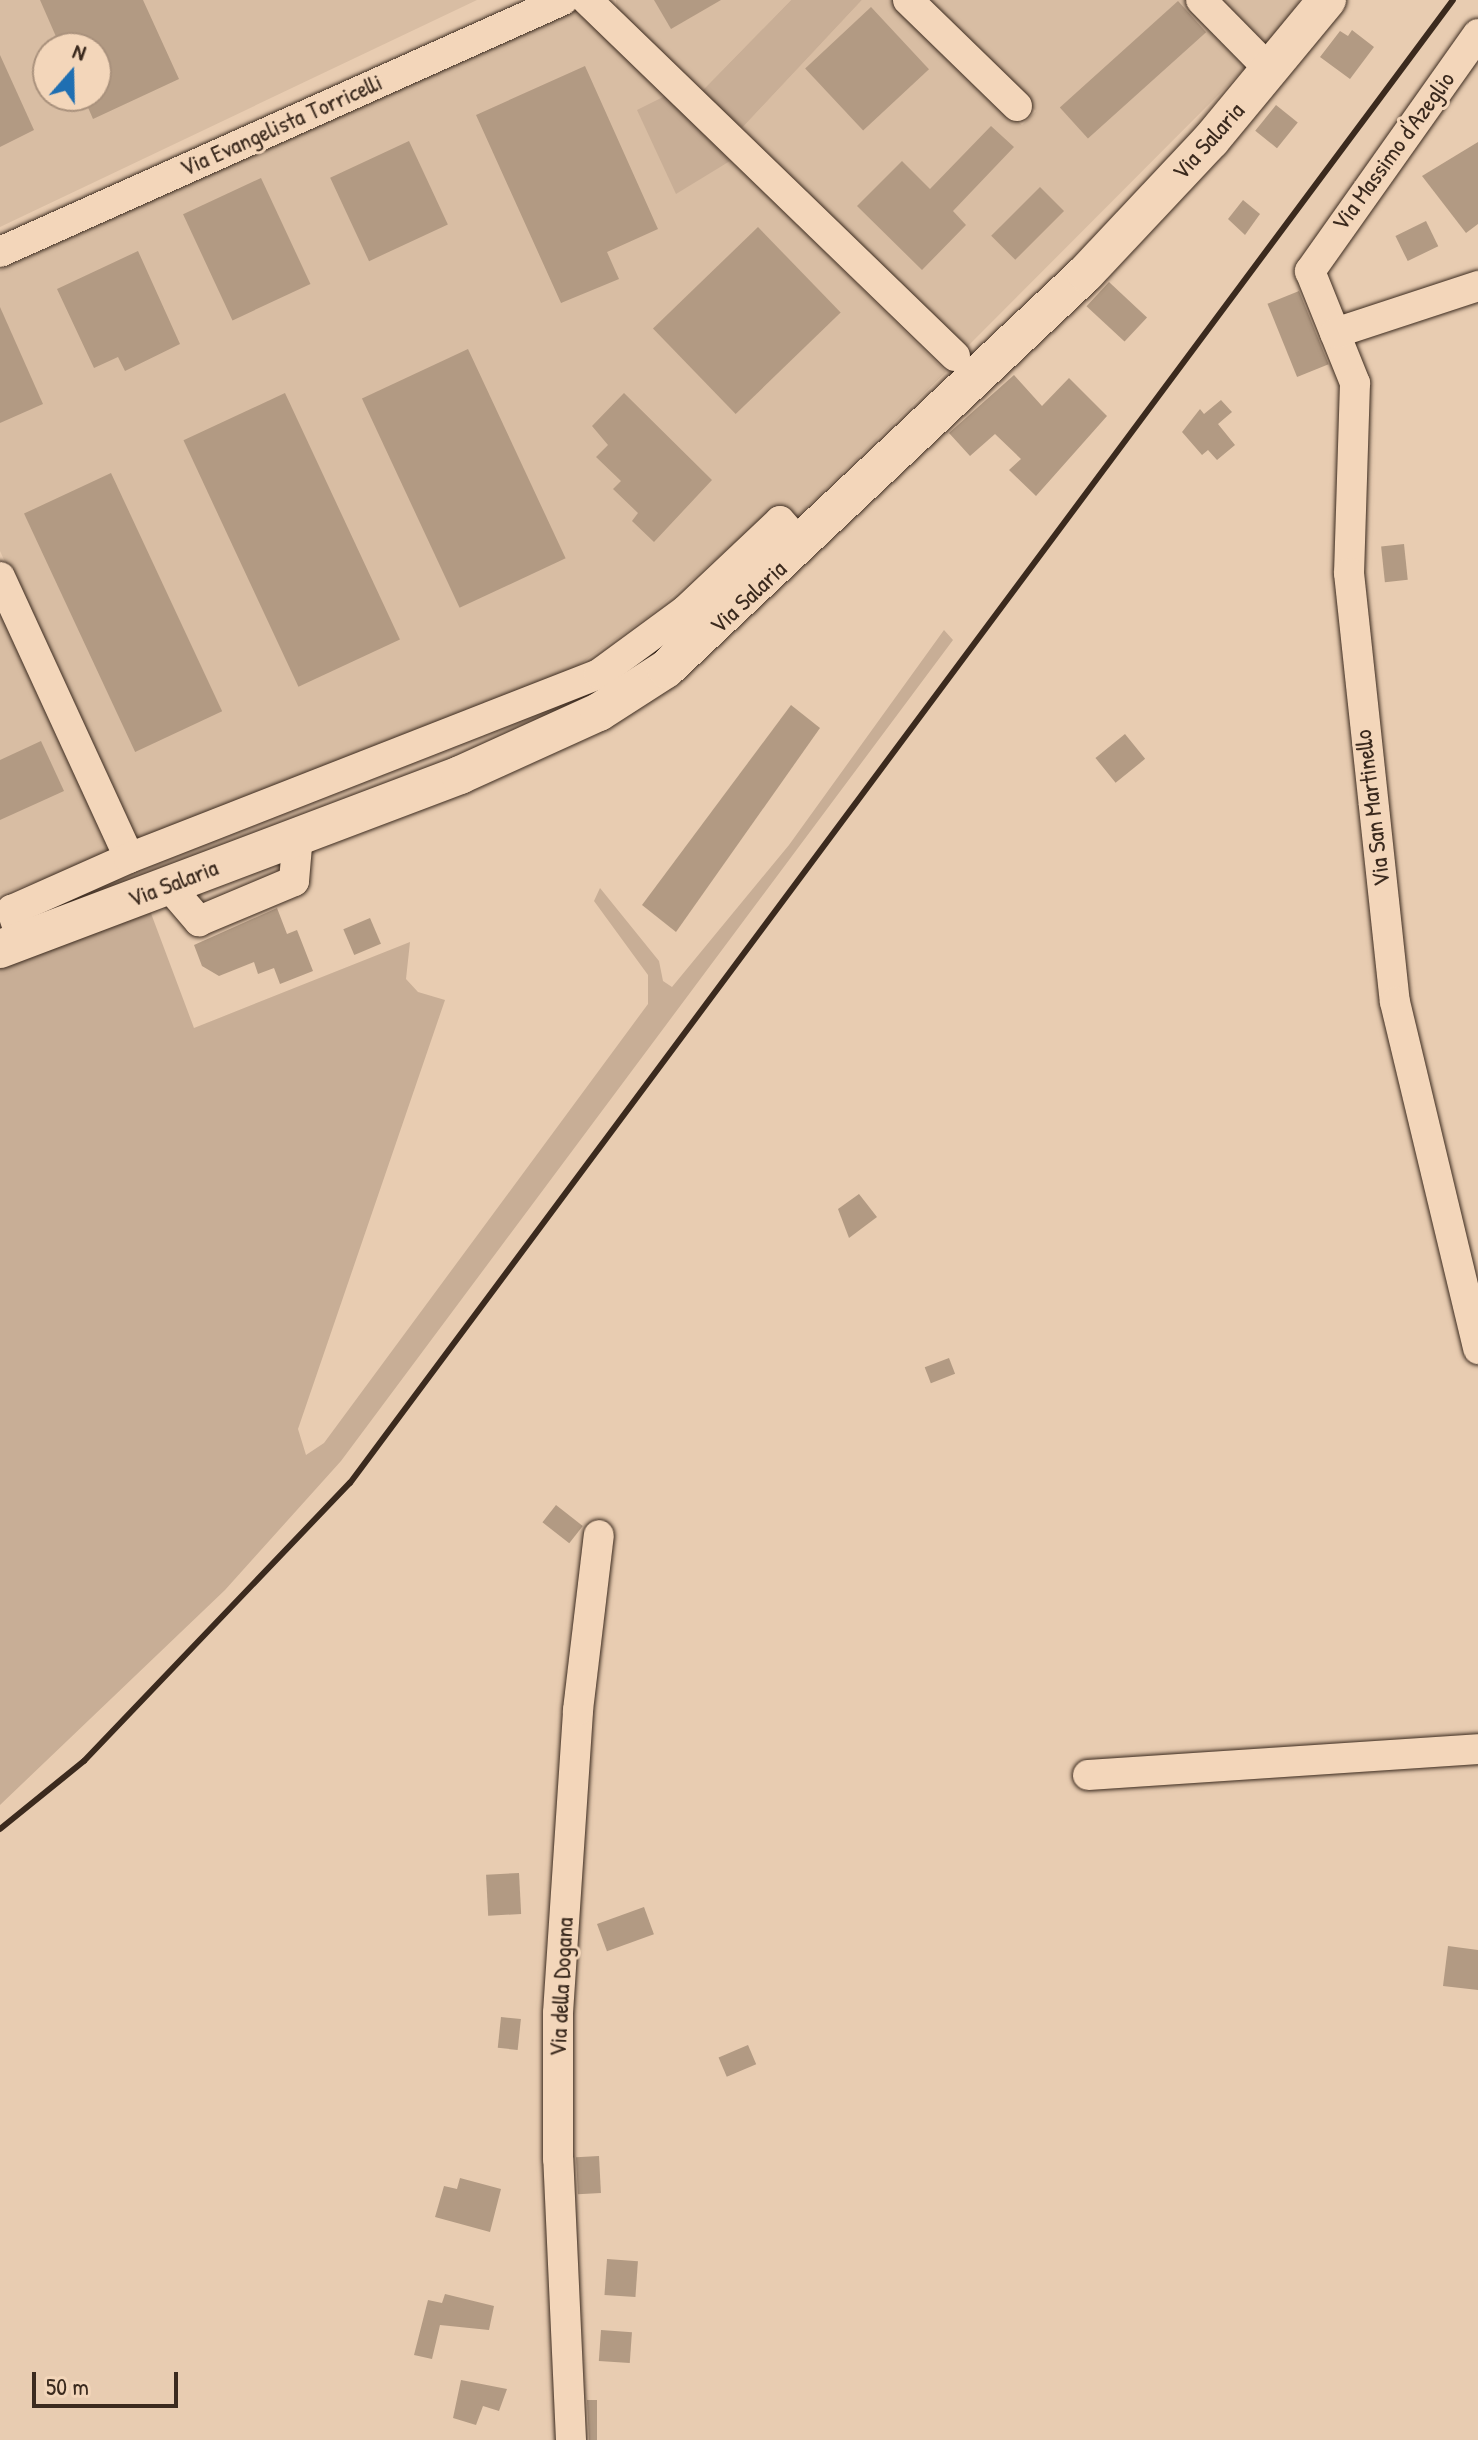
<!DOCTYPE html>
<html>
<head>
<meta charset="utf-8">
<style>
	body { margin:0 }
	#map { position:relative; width:1478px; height:2440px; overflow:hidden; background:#e8ccb1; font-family:"Patrick Hand",sans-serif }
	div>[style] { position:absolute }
	.built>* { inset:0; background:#d8bda3 }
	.green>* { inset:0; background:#c8ae96 }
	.building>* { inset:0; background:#b29a83; transform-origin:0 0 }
	.roads { filter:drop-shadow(0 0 2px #3b2a1e) drop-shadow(0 0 2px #3b2a1e) }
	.minor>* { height:30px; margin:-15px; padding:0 15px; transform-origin:15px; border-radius:15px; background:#f3d6ba }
	.major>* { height:38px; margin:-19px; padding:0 19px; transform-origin:19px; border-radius:19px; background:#f3d6ba }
	.rail>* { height:6px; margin:-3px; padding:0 3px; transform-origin:3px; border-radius:3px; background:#3b2a1e }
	span { translate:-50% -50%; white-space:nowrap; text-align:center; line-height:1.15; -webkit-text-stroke:6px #f3d6ba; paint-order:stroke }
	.street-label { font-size:24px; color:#3b2a1e }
	.north { position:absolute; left:32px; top:32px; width:80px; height:80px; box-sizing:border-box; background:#f3d6ba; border:2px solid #a9917c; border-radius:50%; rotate:20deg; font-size:22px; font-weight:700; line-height:32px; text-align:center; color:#3b2a1e }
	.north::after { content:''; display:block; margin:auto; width:28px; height:36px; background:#1f6fb2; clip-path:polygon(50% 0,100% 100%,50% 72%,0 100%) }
	.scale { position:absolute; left:32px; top:2372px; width:146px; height:36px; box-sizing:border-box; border:4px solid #3b2a1e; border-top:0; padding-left:10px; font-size:24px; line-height:28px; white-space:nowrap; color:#3b2a1e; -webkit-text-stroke:6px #f3d6ba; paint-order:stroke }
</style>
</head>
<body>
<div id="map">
	<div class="built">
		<i style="clip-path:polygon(evenodd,0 0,477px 0,0 227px,0 0,48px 48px,96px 48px,96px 96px,48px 96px,48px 48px)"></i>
		<i style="clip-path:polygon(616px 0,791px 0,702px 91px,617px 12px)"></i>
		<i style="clip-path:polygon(862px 0,893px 0,1022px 125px,1036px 111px,916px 0,1189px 0,1250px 63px,962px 352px,742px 128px)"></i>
		<i style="clip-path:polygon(1217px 0,1300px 0,1265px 50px)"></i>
		<i style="clip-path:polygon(575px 6px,946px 372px,796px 518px,780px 504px,650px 615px,563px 676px,134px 844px,0 551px,0 270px)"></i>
		<i style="clip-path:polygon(0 600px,108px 847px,92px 863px,0 894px)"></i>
	</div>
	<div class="green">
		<i style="clip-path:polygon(791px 0,862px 0,742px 128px,702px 91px)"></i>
		<i style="clip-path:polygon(665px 96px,730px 161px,676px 194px,637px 110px)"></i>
		<i style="clip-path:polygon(944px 630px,953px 640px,341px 1461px,225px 1590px,0 1805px,0 969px,149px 908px,194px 1028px,410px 942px,406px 979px,418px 992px,445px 1000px,298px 1429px,306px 1455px,324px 1443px,648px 1004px,648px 975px,594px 901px,600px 888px,659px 961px,663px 981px,672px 987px,789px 845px)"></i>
	</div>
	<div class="building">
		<i style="clip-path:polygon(40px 0,143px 0,179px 79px,93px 119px,83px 96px,96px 96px,96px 48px,61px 48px)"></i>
		<i style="clip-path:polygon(654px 0,721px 0,671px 29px)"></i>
		<i style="left:1178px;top:1px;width:42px;height:159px;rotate:48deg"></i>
		<i style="left:871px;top:7px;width:85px;height:90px;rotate:47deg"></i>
		<i style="clip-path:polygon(1352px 30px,1374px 47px,1350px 79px,1320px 57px,1340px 31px,1348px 36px)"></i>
		<i style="clip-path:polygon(0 55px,34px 130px,0 147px)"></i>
		<i style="clip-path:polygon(585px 66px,658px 229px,607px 252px,619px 279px,561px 303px,476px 115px)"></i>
		<i style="left:1276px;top:105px;width:28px;height:33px;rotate:39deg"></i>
		<i style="clip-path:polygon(991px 126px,1014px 147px,953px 211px,966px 225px,922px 270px,857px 206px,902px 161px,930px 189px)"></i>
		<i style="left:409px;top:141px;width:92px;height:87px;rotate:65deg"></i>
		<i style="clip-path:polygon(1478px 142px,1478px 224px,1466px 233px,1422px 176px)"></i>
		<i style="left:261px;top:178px;width:117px;height:86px;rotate:65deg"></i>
		<i style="left:1040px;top:187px;width:34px;height:69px;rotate:45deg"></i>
		<i style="clip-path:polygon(1243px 200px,1260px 214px,1245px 235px,1228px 219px)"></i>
		<i style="left:1426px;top:221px;width:28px;height:34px;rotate:64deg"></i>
		<i style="left:758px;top:227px;width:119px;height:146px;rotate:46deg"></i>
		<i style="clip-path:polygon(138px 251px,180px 344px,125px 371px,118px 357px,94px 368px,57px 289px)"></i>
		<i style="left:1109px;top:282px;width:52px;height:33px;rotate:43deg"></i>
		<i style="left:1299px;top:291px;width:79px;height:34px;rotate:68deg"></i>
		<i style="clip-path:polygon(0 307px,43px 404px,0 423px)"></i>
		<i style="left:468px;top:349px;width:231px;height:117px;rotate:65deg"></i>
		<i style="clip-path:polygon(1014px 375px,1042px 406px,1069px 378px,1107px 416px,1036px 496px,1009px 470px,1021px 459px,995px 434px,970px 456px,949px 433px)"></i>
		<i style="left:285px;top:393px;width:272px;height:112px;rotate:65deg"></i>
		<i style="clip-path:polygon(624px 393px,712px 480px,654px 542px,632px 521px,638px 513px,613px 489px,621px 481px,596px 457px,608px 445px,592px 426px)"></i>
		<i style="clip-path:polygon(1221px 400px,1232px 412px,1218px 424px,1235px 445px,1217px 460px,1208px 450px,1202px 455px,1182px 432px,1200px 409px,1204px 414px)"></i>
		<i style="left:111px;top:473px;width:263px;height:96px;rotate:65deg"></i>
		<i style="left:1404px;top:544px;width:36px;height:23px;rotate:84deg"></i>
		<i style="clip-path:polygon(791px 705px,820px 728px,676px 932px,642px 905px)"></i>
		<i style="left:1125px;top:734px;width:32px;height:38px;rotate:51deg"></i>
		<i style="clip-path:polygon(41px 741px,64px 791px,0 820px,0 760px)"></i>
		<i style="clip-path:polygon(277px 908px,287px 934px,297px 930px,313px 971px,280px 984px,274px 968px,258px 974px,254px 962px,219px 976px,202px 966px,194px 945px)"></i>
		<i style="left:370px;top:918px;width:28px;height:29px;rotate:67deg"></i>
		<i style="clip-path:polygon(859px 1194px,877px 1217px,849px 1238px,838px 1209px)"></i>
		<i style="left:949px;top:1358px;width:17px;height:26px;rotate:69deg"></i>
		<i style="left:556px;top:1505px;width:34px;height:22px;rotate:38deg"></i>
		<i style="left:519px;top:1873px;width:41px;height:33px;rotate:87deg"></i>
		<i style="left:644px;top:1907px;width:29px;height:50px;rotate:70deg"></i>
		<i style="clip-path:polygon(1448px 1946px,1478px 1950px,1478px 1990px,1443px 1986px)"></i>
		<i style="left:501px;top:2017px;width:20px;height:31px;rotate:6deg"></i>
		<i style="left:748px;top:2045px;width:21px;height:32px;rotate:67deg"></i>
		<i style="left:599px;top:2156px;width:37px;height:23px;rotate:87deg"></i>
		<i style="clip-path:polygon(460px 2178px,501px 2189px,490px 2232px,435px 2217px,444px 2186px,457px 2189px)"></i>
		<i style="left:607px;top:2259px;width:31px;height:36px;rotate:4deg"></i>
		<i style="clip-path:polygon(445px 2294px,494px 2306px,489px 2330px,440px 2325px,432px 2359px,414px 2355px,428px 2300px,442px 2303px)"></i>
		<i style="left:601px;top:2330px;width:31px;height:31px;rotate:4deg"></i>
		<i style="clip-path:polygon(461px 2380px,507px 2389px,499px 2411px,483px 2406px,476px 2425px,453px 2418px)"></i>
		<i style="clip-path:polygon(587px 2400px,597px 2400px,597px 2440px,589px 2440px)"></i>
	</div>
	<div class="roads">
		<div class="minor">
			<i style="left:587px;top:0;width:512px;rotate:44.05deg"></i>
			<i style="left:908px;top:0;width:152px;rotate:44.2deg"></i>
			<i style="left:1201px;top:0;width:98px;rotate:45.4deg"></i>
			<i style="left:1478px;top:34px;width:291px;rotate:125.3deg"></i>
			<i style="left:1310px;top:271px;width:121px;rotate:68.1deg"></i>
			<i style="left:1355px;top:383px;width:190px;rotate:91.8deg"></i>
			<i style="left:1349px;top:573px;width:431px;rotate:83.9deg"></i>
			<i style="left:1395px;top:1002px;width:357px;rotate:76.5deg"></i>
			<i style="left:0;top:252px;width:617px;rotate:-24.11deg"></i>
			<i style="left:1335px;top:333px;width:151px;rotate:-18.2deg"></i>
			<i style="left:0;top:577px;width:309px;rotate:65.3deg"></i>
			<i style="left:168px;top:885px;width:48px;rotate:49.3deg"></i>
			<i style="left:199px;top:921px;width:103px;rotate:-22.8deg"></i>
			<i style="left:294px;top:881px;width:47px;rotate:-85.1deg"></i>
			<i style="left:22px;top:941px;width:33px;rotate:-108deg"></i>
			<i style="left:12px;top:910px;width:128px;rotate:-24deg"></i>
			<i style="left:129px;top:858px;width:505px;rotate:-21.38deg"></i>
			<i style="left:599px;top:674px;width:108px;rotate:-36.3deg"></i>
			<i style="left:686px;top:610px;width:129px;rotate:-43.4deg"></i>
			<i style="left:780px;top:521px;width:33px;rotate:49deg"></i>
			<i style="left:1088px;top:1775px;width:391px;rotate:-3.8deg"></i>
			<i style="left:571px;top:2440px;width:281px;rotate:-92.6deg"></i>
			<i style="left:558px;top:2159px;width:146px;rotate:-90deg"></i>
			<i style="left:558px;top:2013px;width:304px;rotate:-86.2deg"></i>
			<i style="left:578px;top:1710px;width:176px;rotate:-83.2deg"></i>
		</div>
		<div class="major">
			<i style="left:0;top:949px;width:492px;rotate:-20.7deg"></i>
			<i style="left:460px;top:775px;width:153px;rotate:-24.4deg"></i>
			<i style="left:599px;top:712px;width:80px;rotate:-32.7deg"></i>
			<i style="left:666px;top:669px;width:577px;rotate:-43.32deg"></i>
			<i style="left:1086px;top:273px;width:183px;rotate:-46.8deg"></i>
			<i style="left:1211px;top:140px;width:182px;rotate:-50.4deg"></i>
		</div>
	</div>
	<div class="rail">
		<i style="left:0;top:1829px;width:108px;rotate:-39deg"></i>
		<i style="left:84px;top:1761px;width:385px;rotate:-46.3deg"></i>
		<i style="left:350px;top:1483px;width:1848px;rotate:-53.36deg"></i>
	</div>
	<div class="street-label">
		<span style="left:281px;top:125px;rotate:-24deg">Via Evangelista Torricelli</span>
		<span style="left:1208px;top:141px;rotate:-48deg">Via Salaria</span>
		<span style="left:1393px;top:151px;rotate:-54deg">Via Massimo d'Azeglio</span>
		<span style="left:748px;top:597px;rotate:-43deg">Via Salaria</span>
		<span style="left:1372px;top:808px;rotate:-97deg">Via San Martinello</span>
		<span style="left:173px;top:883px;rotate:-21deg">Via Salaria</span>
		<span style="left:561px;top:1987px;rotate:-87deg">Via della Dogana</span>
	</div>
	<div class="north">N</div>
	<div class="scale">50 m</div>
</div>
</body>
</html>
